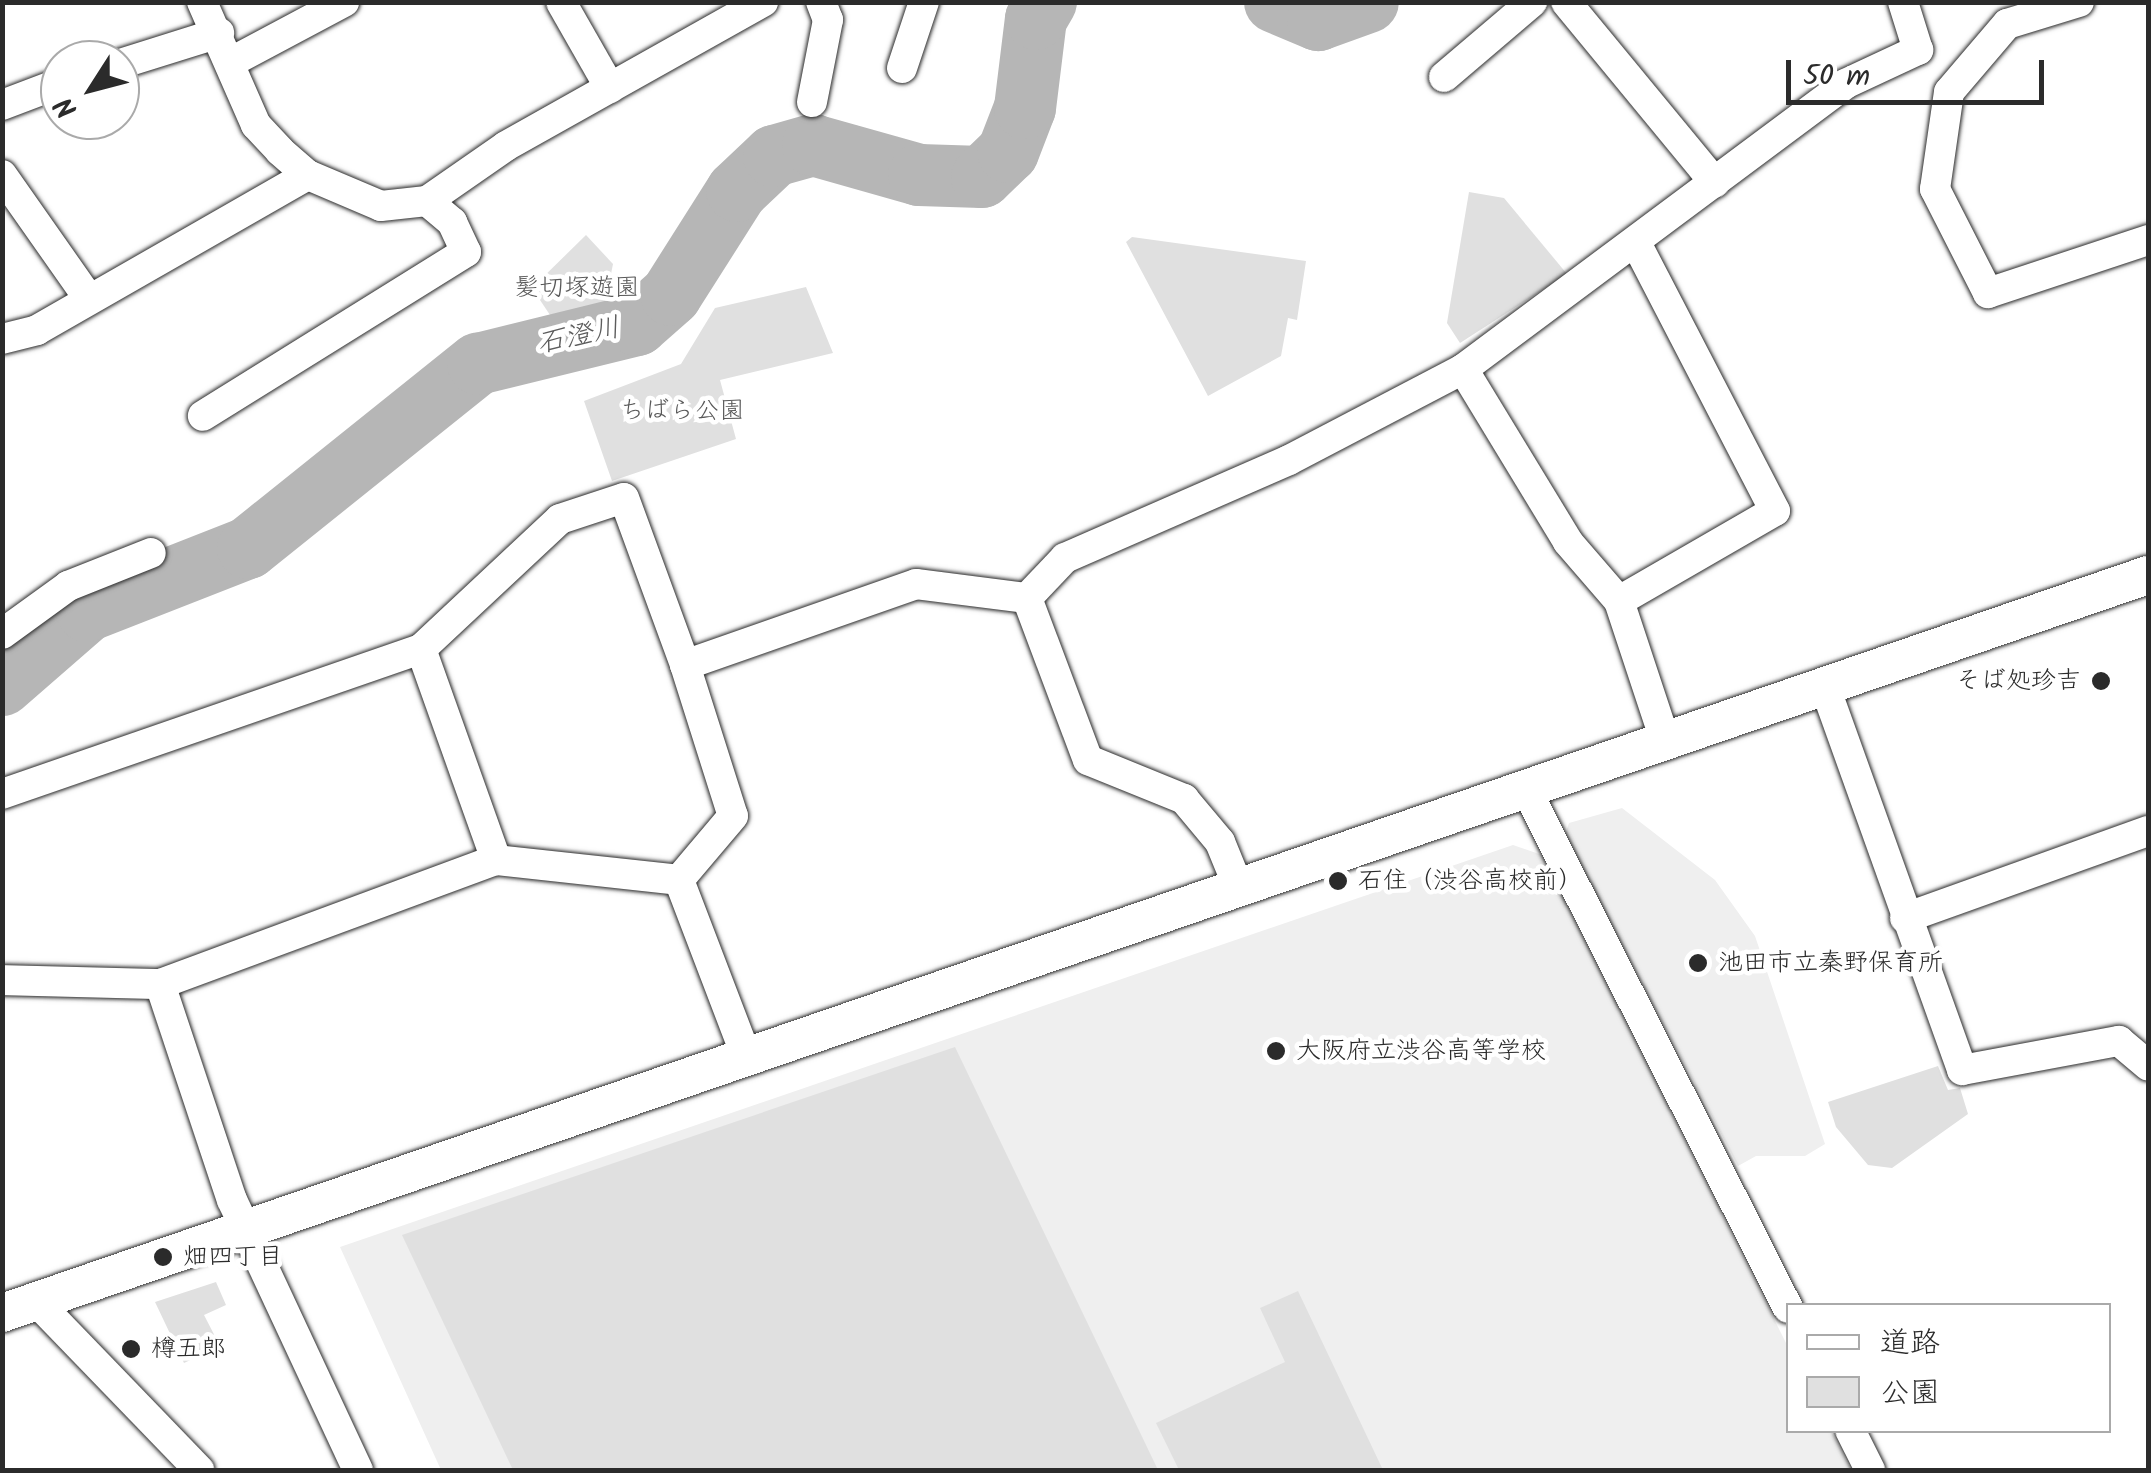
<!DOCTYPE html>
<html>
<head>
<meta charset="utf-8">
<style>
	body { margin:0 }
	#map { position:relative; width:2151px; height:1473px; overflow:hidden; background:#fff; font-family:Kalam,"Klee One",sans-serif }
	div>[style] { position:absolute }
	.built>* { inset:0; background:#efefef }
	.green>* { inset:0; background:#e0e0e0 }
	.river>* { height:62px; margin:-31px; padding:0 31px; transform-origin:31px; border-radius:31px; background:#b6b6b6 }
	.roads { filter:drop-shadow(0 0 2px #2b2b2b) drop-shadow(0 0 2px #2b2b2b) }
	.minor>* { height:30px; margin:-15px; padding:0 15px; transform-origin:15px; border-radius:15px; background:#fff }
	.tertiary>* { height:38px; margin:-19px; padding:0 19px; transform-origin:19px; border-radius:19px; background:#fff }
	.dots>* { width:28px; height:28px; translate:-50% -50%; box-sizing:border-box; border:5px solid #fff; border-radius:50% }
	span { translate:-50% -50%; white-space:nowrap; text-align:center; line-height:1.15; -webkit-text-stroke:9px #fff; paint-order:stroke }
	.park-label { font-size:25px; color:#585858 }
	.poi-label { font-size:25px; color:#2b2b2b }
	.right { translate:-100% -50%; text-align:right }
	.left { translate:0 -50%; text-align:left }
	.water-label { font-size:28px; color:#5c5c5c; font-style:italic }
	.frame { position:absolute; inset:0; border:5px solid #2b2b2b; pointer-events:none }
	.legend { position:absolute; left:1786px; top:1303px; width:325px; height:130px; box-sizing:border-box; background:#fff; border:2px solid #aaa; margin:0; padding:12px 18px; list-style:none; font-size:30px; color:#2b2b2b }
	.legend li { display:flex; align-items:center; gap:20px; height:50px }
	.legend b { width:50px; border:2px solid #aaa }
	.north { position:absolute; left:40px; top:40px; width:100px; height:100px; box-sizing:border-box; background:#fff; border:2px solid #aaa; border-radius:50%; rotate:234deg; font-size:28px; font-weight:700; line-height:40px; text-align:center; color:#2b2b2b }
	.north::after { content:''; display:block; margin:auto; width:35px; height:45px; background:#2b2b2b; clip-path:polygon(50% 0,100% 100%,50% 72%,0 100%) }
	.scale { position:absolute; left:1786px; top:60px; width:258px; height:45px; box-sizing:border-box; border:5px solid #2b2b2b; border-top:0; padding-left:12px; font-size:30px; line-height:35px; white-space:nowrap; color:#2b2b2b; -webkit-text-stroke:8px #fff; paint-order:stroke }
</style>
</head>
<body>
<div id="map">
	<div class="built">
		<i style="clip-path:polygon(1622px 808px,1715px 880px,1755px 936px,1825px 1144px,1805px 1156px,1756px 1156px,1738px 1166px,1565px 835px,1569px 823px)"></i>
		<i style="clip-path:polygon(1513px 845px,1542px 855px,1788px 1347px,1788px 1430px,1831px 1431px,1851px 1470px,441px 1470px,340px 1247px)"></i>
	</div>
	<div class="green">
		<i style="clip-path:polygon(1469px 192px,1504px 198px,1567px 274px,1460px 343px,1447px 323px)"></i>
		<i style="clip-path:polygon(586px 235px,613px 264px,603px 313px,558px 327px,532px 288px)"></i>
		<i style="clip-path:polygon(1132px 237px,1306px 261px,1297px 320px,1288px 318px,1281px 356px,1208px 396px,1126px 242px)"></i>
		<i style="clip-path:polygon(806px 287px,833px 353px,720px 380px,736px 439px,612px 481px,584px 401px,681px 364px,715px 308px)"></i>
		<i style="clip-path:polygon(955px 1047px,1158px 1470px,513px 1470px,402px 1235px)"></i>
		<i style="clip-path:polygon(1938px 1066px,1948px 1090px,1960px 1088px,1968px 1114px,1892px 1168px,1868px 1165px,1836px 1127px,1828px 1102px)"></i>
		<i style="clip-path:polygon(216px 1282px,226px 1305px,204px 1315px,220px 1346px,184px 1363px,155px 1302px)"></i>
		<i style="clip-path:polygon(1298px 1291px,1383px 1470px,1179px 1470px,1156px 1423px,1285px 1362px,1260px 1308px)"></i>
	</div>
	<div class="river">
		<i style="left:1275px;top:2px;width:47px;rotate:22.7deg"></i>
		<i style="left:1318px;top:20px;width:53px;rotate:-19.8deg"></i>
		<i style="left:2px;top:685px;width:113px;rotate:-41deg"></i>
		<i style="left:87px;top:611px;width:173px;rotate:-21.4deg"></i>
		<i style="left:248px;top:548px;width:295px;rotate:-38.7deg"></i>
		<i style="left:478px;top:364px;width:164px;rotate:-13.8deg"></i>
		<i style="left:637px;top:325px;width:45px;rotate:-41.4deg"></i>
		<i style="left:671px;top:295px;width:123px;rotate:-57.6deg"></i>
		<i style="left:737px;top:191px;width:51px;rotate:-43.4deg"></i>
		<i style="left:774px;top:156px;width:41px;rotate:-15.8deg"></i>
		<i style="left:813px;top:145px;width:110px;rotate:15.8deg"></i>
		<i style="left:919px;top:175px;width:63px;rotate:1.8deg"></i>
		<i style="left:982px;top:177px;width:36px;rotate:-44deg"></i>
		<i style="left:1008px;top:152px;width:47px;rotate:-68.9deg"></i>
		<i style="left:1025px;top:108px;width:90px;rotate:-83deg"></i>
		<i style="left:1036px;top:19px;width:20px;rotate:-60deg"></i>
	</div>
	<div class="roads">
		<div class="minor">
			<i style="left:202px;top:2px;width:134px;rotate:66.3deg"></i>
			<i style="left:256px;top:125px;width:35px;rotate:47deg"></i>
			<i style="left:280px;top:151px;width:37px;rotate:41deg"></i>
			<i style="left:308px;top:175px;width:79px;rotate:23deg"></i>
			<i style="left:381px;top:206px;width:46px;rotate:-6.2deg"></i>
			<i style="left:427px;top:201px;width:33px;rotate:40deg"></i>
			<i style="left:452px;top:222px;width:33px;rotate:65deg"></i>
			<i style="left:466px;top:252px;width:310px;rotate:148.1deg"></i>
			<i style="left:561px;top:2px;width:99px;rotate:60.3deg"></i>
			<i style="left:1566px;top:2px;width:234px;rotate:50.5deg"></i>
			<i style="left:2079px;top:2px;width:75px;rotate:163deg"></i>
			<i style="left:2007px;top:24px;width:89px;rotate:130.5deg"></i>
			<i style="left:1949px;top:92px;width:98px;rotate:98.2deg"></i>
			<i style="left:1935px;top:189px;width:117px;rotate:63deg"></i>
			<i style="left:1988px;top:293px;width:169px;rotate:-18.3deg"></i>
			<i style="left:233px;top:61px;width:126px;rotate:-28deg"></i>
			<i style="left:120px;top:64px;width:104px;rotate:-17.4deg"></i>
			<i style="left:902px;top:68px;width:70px;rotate:-71.6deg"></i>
			<i style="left:1444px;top:77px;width:116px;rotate:-40.4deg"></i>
			<i style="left:812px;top:102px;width:84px;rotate:-79deg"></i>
			<i style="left:828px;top:20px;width:19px;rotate:-111deg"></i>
			<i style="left:2px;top:105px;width:62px;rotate:-20.8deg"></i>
			<i style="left:2px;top:175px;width:151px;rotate:54.9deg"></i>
			<i style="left:427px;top:201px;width:96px;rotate:-34.8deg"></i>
			<i style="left:506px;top:146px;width:295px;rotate:-29.3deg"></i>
			<i style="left:2px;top:339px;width:36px;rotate:-14deg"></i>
			<i style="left:37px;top:330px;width:312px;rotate:-29.8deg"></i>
			<i style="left:1463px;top:369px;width:202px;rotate:58.7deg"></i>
			<i style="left:1568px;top:542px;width:78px;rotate:49.2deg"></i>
			<i style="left:1619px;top:601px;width:146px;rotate:71.7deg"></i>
			<i style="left:1027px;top:598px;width:55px;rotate:-46.5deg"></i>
			<i style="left:1065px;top:558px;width:244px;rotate:-23.6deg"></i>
			<i style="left:1289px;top:460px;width:196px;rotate:-27.6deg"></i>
			<i style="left:1463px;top:369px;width:477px;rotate:-36.7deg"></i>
			<i style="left:1845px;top:84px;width:81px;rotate:-25deg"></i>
			<i style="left:1918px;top:50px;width:50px;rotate:-107.4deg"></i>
			<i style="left:1619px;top:601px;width:180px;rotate:-30deg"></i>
			<i style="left:1775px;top:511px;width:300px;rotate:-117.4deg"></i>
			<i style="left:2px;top:634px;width:82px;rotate:-36deg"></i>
			<i style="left:68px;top:586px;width:89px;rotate:-21.7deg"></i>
			<i style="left:421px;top:649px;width:224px;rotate:70.4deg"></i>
			<i style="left:685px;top:665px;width:158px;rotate:72.4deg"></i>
			<i style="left:733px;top:816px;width:84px;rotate:130.2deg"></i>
			<i style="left:679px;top:880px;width:185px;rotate:69.1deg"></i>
			<i style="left:1825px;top:687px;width:407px;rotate:70.3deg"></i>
			<i style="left:1962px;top:1070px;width:160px;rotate:-10.5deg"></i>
			<i style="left:2119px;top:1041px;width:38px;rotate:40deg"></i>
			<i style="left:1527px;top:791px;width:579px;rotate:63.21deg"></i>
			<i style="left:2px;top:794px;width:443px;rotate:-19.1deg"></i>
			<i style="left:421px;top:649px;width:190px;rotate:-43.1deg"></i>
			<i style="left:560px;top:519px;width:67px;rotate:-18.2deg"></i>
			<i style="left:624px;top:498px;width:178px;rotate:69.9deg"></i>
			<i style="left:685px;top:665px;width:245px;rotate:-19.3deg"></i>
			<i style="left:916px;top:584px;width:112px;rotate:7.2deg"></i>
			<i style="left:1027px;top:598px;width:173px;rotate:69.4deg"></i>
			<i style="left:1088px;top:760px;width:104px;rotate:22.1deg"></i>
			<i style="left:1184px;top:799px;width:56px;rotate:50.1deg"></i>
			<i style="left:1220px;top:842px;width:53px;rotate:67.8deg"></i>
			<i style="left:1905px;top:918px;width:258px;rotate:-19.7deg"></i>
			<i style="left:2px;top:980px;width:158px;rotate:1.5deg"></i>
			<i style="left:160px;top:984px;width:358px;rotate:-20.3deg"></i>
			<i style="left:496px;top:860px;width:184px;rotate:6.2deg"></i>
			<i style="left:160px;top:984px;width:228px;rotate:71.6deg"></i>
			<i style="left:232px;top:1200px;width:298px;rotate:65deg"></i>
			<i style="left:36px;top:1301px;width:235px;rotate:46deg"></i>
			<i style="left:1850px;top:1430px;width:45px;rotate:63.4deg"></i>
		</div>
		<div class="tertiary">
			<i style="left:2px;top:1313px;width:2269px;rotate:-18.98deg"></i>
		</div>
	</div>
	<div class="dots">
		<i style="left:2101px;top:681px;background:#2b2b2b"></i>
		<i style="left:1338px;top:881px;background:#2b2b2b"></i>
		<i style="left:1698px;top:963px;background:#2b2b2b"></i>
		<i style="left:1276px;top:1051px;background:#2b2b2b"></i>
		<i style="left:163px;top:1257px;background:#2b2b2b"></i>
		<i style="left:131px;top:1349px;background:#2b2b2b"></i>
	</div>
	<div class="park-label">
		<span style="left:577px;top:288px">髪切塚遊園</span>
		<span style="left:682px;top:411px">ちばら公園</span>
	</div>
	<div class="poi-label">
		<span class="right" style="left:2081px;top:681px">そば処珍吉</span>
		<span class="left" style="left:1358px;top:881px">石住（渋谷高校前）</span>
		<span class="left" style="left:1718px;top:963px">池田市立秦野保育所</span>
		<span class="left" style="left:1296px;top:1051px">大阪府立渋谷高等学校</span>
		<span class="left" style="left:183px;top:1257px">畑四丁目</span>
		<span class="left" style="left:151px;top:1349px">樽五郎</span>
	</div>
	<div class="water-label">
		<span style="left:579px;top:337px;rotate:-12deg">石澄川</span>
	</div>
	<div class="frame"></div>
	<ul class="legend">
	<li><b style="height:12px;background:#fff"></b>道路</li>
	<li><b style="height:28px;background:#e0e0e0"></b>公園</li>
	</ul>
	<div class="north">N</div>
	<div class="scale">50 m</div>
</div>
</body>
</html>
